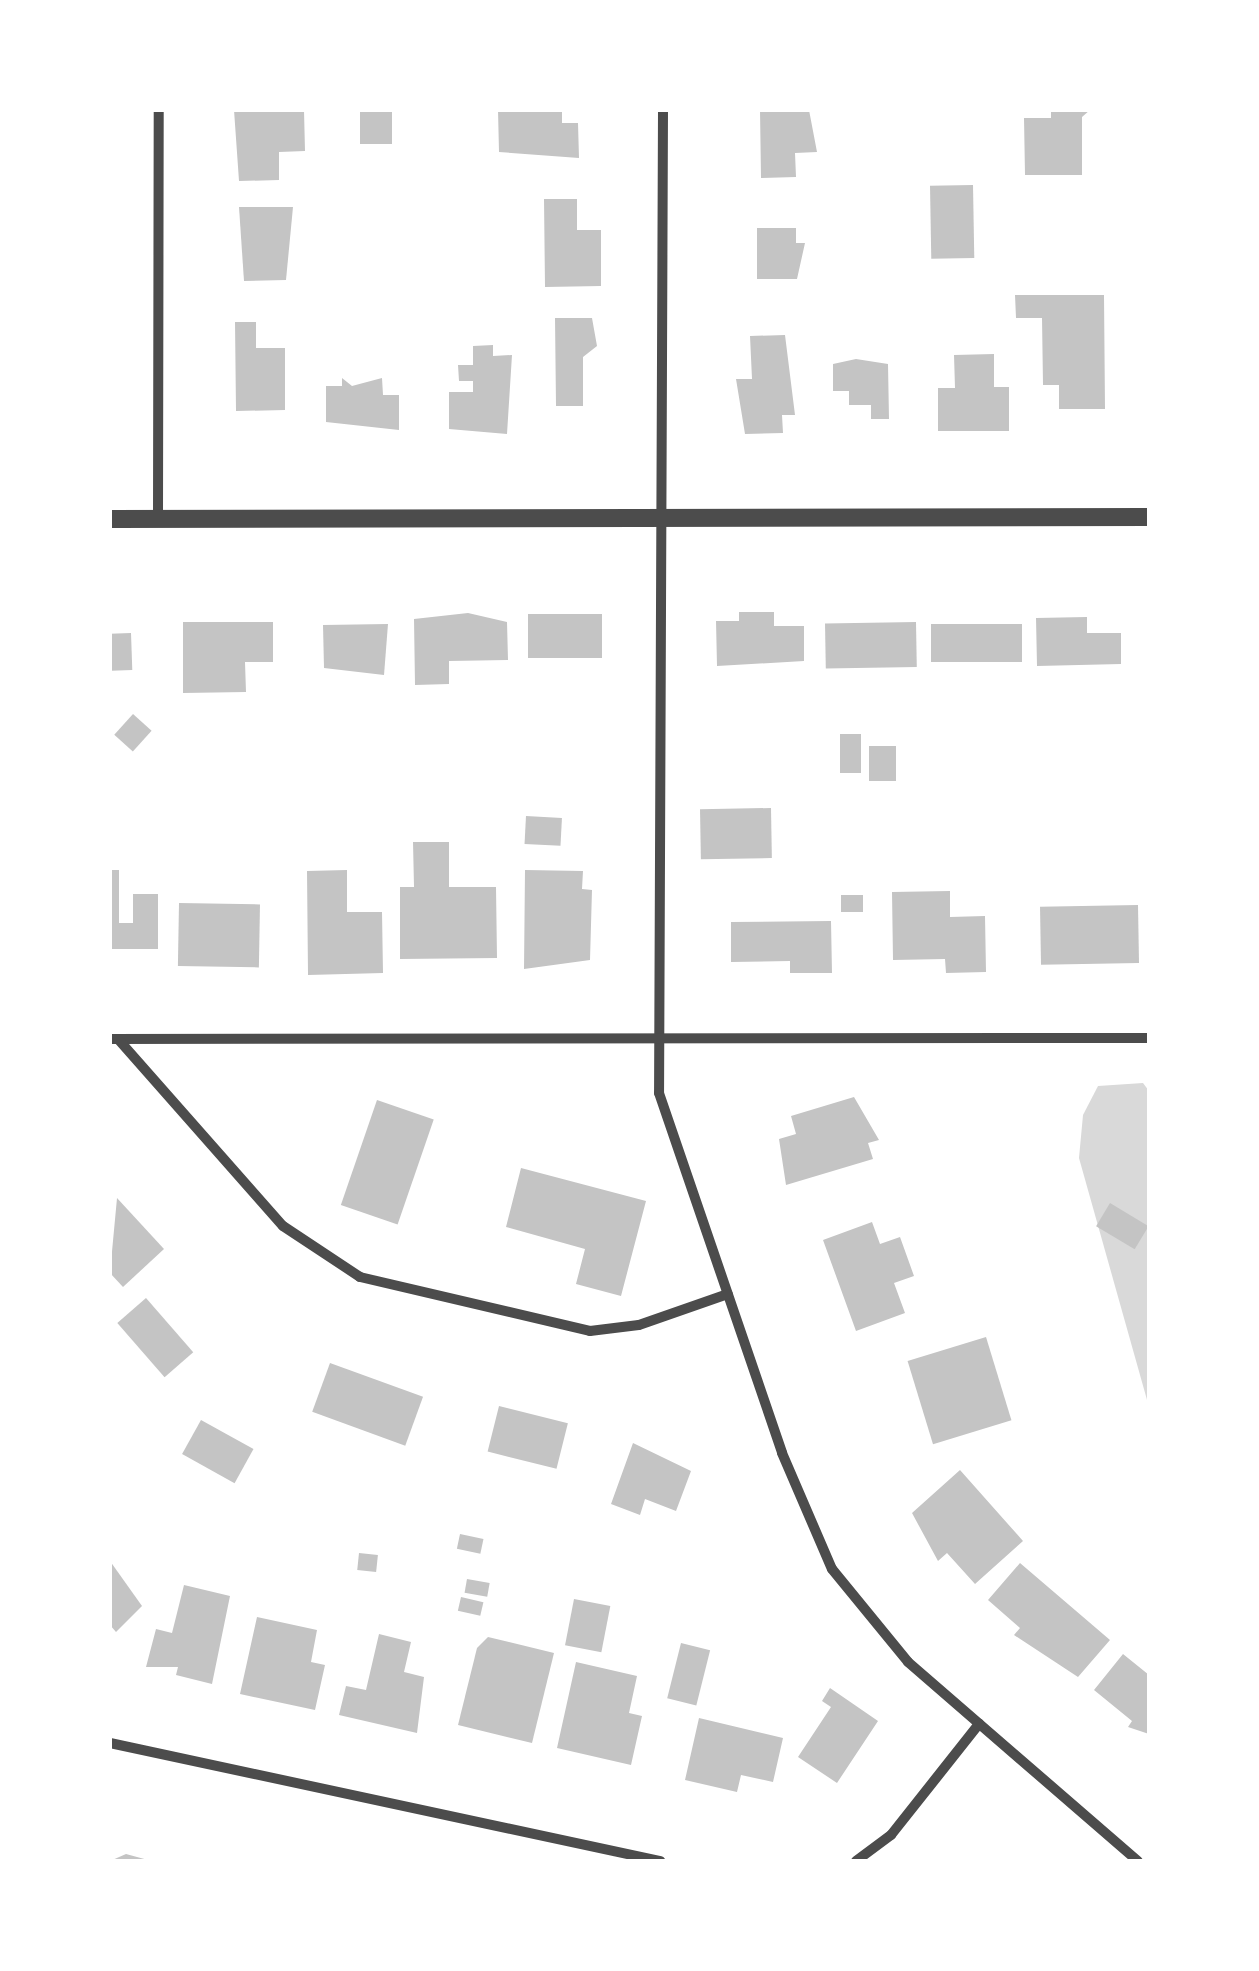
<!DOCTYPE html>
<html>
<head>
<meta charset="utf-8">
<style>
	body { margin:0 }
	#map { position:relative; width:1259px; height:1971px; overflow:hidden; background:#fff; font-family:"Space Grotesk",sans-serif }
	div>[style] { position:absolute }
	.water>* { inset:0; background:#d9d9d9 }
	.building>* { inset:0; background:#c4c4c4; transform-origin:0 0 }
	.minor>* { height:10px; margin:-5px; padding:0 5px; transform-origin:5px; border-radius:5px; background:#4c4c4c }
	.tertiary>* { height:18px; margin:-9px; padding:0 9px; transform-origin:9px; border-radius:9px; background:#4c4c4c }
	span { translate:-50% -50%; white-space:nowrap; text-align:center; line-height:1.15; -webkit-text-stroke:8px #fff; paint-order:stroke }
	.frame { position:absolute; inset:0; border:112px solid #fff; pointer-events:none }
</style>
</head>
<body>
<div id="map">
	<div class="water">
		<i style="clip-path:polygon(1143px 1083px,1149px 1091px,1149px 1407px,1079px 1158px,1083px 1115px,1098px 1086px)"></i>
	</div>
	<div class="building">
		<i style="clip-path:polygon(234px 110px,304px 110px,305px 151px,279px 152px,279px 180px,239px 181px)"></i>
		<i style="left:360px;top:110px;width:32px;height:34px"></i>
		<i style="clip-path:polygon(498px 110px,562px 110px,562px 123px,578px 123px,579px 158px,499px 152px)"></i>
		<i style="clip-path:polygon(760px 110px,809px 110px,817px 152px,795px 153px,796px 177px,761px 178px)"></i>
		<i style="clip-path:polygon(1051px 110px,1090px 110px,1082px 117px,1082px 175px,1025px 175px,1024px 118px,1051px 118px)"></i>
		<i style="left:973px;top:185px;width:73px;height:43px;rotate:89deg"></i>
		<i style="clip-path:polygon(544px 199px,577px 199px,577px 230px,601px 230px,601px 286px,545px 287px)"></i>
		<i style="clip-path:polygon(239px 207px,293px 207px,286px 280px,244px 281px)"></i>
		<i style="clip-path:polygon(757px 228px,796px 228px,796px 243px,805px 243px,797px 279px,757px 279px)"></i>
		<i style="clip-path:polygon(1015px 295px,1104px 295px,1105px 409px,1059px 409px,1059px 385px,1043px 385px,1042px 318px,1016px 318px)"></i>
		<i style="clip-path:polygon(555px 318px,592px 318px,597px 346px,583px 357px,583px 406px,556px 406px)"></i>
		<i style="clip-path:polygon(235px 322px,256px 322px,256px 348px,285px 348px,285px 410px,236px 411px)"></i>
		<i style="clip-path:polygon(785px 335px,795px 415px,782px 415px,783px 433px,745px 434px,736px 379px,752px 379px,750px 336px)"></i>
		<i style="clip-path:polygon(493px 345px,493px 356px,512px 355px,507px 434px,449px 429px,449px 392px,473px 392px,473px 381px,459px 381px,458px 365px,473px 365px,473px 346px)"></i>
		<i style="clip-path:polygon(994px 354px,994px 387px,1009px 387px,1009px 431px,938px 431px,938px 388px,955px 388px,954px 355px)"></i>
		<i style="clip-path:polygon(856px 359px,888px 364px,889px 419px,871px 419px,871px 405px,849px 405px,849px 391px,833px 391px,833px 364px)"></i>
		<i style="clip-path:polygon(342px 378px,352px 386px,382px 378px,383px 395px,399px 395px,399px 430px,326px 422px,326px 386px,342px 386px)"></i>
		<i style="clip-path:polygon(739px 612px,774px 612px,774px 626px,804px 626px,804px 661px,717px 666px,716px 621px,739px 621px)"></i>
		<i style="clip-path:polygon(468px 613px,507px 622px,508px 660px,449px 661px,449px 684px,415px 685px,414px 619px)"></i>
		<i style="left:528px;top:614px;width:74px;height:44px"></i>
		<i style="clip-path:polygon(1087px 617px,1087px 633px,1121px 633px,1121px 664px,1037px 666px,1036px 618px)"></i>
		<i style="clip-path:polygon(183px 622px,273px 622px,273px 662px,245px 662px,246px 692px,183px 693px)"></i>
		<i style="left:916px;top:622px;width:45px;height:91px;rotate:89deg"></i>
		<i style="clip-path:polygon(388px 624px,384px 675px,324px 668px,323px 625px)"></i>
		<i style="left:1022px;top:624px;width:38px;height:91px;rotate:90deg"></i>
		<i style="left:131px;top:633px;width:37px;height:21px;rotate:88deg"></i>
		<i style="left:133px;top:714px;width:25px;height:28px;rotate:42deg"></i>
		<i style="left:840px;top:734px;width:21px;height:39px"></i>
		<i style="left:869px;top:746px;width:27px;height:35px"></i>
		<i style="left:771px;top:808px;width:50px;height:71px;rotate:89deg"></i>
		<i style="left:526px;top:816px;width:36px;height:28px;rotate:3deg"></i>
		<i style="clip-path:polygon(413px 842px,449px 842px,449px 887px,496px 887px,497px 958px,400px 959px,400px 887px,414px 887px)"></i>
		<i style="clip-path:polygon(110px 870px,119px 870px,119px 923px,133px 923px,133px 894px,158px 894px,158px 949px,110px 949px)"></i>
		<i style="clip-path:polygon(347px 870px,347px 912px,382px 912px,383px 973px,308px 975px,307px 871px)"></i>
		<i style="clip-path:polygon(525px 870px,583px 871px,582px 889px,592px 890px,590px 960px,524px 969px)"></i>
		<i style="clip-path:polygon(950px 891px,950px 917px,985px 916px,986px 972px,946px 973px,945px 959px,893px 960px,892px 892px)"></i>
		<i style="left:863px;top:895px;width:17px;height:22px;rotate:90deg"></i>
		<i style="left:179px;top:903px;width:81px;height:63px;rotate:1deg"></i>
		<i style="left:1138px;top:905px;width:58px;height:98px;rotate:89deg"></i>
		<i style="clip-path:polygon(831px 921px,832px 973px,790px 973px,790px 961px,731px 962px,731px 922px)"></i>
		<i style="clip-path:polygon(854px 1097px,879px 1140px,868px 1143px,873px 1159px,786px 1185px,779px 1139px,796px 1134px,791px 1116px)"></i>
		<i style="left:377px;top:1100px;width:60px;height:111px;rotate:19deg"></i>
		<i style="clip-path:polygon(521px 1168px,646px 1201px,621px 1296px,576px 1284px,585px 1249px,506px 1227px)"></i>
		<i style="clip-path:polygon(117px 1198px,164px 1249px,123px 1287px,110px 1273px)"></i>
		<i style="left:1110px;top:1203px;width:45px;height:27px;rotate:31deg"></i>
		<i style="clip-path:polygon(872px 1222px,880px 1244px,900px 1237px,914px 1276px,894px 1283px,905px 1313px,856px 1331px,823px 1240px)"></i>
		<i style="left:146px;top:1298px;width:72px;height:38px;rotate:49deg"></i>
		<i style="left:986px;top:1337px;width:87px;height:82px;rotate:73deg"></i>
		<i style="left:330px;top:1363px;width:99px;height:52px;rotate:20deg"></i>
		<i style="left:499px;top:1406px;width:71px;height:47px;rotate:14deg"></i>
		<i style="left:201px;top:1420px;width:60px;height:39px;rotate:29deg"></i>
		<i style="clip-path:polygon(633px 1443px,691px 1471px,676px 1511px,645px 1499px,640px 1515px,611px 1504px)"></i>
		<i style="clip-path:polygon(960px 1470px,1023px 1541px,975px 1584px,947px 1553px,938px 1561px,912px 1513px)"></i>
		<i style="left:460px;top:1534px;width:24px;height:15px;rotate:12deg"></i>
		<i style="left:359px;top:1553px;width:19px;height:17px;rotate:6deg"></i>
		<i style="clip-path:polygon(110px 1561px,142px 1606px,116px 1632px,110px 1625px)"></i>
		<i style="clip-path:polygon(1020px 1563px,1110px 1640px,1078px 1677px,1014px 1635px,1020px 1628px,988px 1600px)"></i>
		<i style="left:467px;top:1579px;width:23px;height:14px;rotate:10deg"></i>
		<i style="clip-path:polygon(184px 1585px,230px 1596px,212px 1684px,176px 1675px,178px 1667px,146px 1667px,156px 1629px,172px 1633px)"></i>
		<i style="left:461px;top:1597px;width:23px;height:14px;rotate:13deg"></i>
		<i style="left:574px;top:1599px;width:37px;height:47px;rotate:11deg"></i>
		<i style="clip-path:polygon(257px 1617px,317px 1630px,311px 1662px,325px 1665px,315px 1710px,240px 1694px)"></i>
		<i style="clip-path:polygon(379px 1634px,411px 1642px,404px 1672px,424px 1677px,417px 1733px,339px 1715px,346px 1686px,366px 1690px)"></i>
		<i style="clip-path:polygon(488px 1637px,554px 1653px,532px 1743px,458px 1725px,477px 1648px)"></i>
		<i style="left:681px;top:1643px;width:30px;height:57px;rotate:14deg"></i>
		<i style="clip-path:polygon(1123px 1654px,1149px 1675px,1149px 1734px,1128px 1727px,1132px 1721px,1094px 1690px)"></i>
		<i style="clip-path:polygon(576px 1662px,637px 1676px,629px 1713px,642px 1716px,631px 1765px,557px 1748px)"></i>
		<i style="clip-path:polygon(830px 1688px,878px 1721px,837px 1783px,798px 1757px,831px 1707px,822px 1701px)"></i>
		<i style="clip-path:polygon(699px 1718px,783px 1738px,773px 1782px,741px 1775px,737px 1792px,685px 1780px)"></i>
		<i style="clip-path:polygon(126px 1854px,148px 1860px,148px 1861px,110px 1861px)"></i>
	</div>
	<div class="minor">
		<i style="left:663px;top:110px;width:983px;rotate:90.23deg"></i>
		<i style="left:659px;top:1093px;width:380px;rotate:71.1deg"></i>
		<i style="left:782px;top:1453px;width:126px;rotate:66.7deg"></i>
		<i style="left:832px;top:1569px;width:120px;rotate:50.7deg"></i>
		<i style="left:908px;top:1662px;width:304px;rotate:40.9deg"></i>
		<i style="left:158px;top:519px;width:409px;rotate:-89.9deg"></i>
		<i style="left:110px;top:1039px;width:1039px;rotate:-0.06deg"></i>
		<i style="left:118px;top:1039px;width:249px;rotate:48.6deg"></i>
		<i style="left:283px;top:1226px;width:92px;rotate:33.5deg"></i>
		<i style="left:360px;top:1277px;width:236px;rotate:13.2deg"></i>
		<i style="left:590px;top:1331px;width:49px;rotate:-7deg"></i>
		<i style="left:639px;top:1325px;width:94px;rotate:-19.2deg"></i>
		<i style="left:110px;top:1743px;width:563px;rotate:12.11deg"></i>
		<i style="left:856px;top:1861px;width:44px;rotate:-36.6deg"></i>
		<i style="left:891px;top:1835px;width:142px;rotate:-51.6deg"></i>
	</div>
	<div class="tertiary">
		<i style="left:110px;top:519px;width:1039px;rotate:-0.11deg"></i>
	</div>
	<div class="frame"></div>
</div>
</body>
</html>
